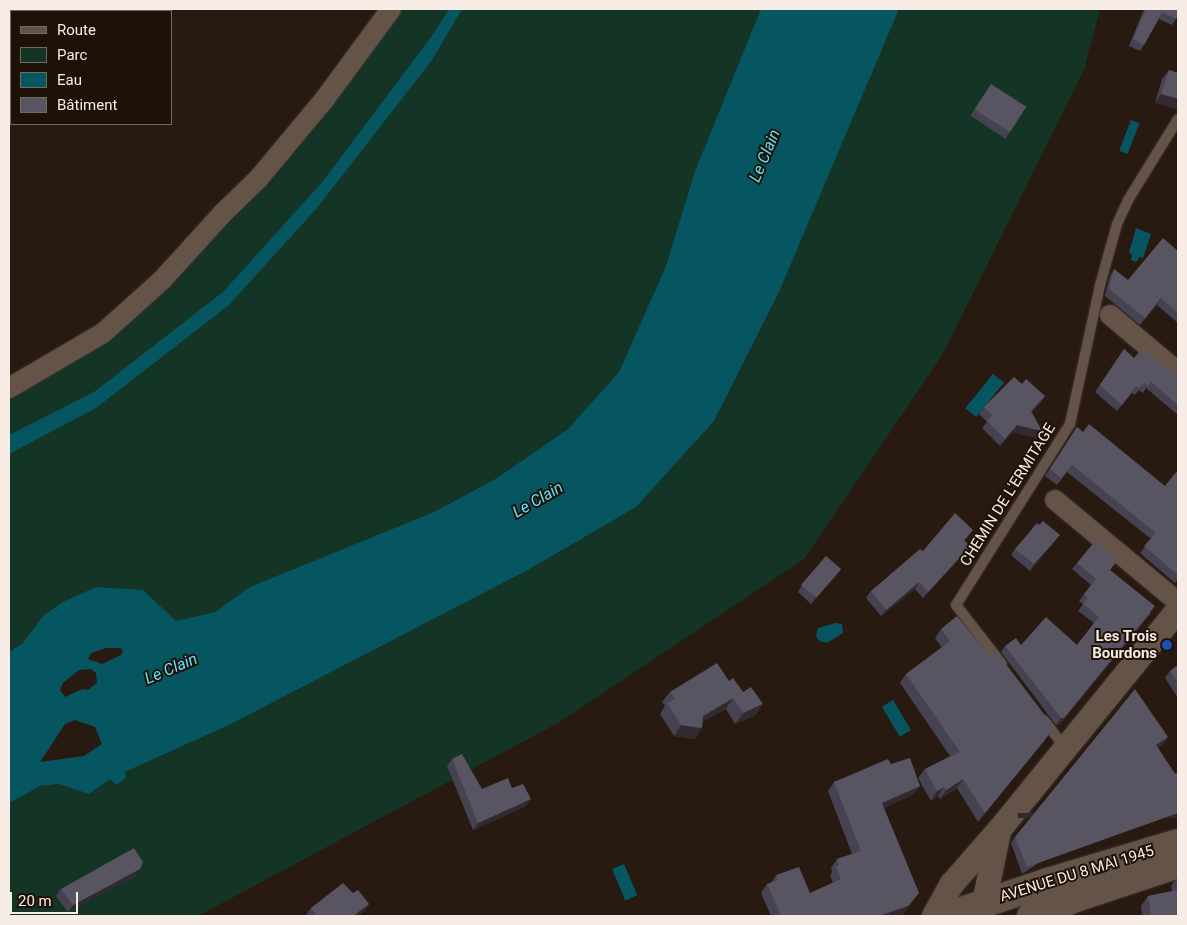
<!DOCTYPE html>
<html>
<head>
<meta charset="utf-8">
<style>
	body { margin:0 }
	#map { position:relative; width:1187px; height:925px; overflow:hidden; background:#281a10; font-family:Roboto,sans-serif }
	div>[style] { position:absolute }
	.green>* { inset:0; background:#143426 }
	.water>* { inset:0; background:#065662; transform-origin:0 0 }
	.roads { filter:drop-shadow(0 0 1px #3e332f) drop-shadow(0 0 1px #3e332f) }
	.service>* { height:10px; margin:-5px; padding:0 5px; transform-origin:5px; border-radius:5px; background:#645448 }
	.minor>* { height:20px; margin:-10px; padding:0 10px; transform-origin:10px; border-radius:10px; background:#645448 }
	.tertiary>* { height:24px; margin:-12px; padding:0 12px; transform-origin:12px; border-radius:12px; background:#645448 }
	.secondary>* { height:28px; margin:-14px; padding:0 14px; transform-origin:14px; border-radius:14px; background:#645448 }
	.wall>* { inset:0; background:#454251; transform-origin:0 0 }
	.shaded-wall>* { inset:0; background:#322a30; transform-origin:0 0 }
	.building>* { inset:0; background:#585461; transform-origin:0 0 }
	.dots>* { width:14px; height:14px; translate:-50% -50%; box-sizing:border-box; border:2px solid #1e1107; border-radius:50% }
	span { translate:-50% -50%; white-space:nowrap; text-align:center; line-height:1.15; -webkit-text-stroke:4px #1e1107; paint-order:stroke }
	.street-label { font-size:15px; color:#f7ede6 }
	.poi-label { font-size:15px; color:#f7ede6; font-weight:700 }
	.right { translate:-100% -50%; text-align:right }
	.water-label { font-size:16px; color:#60e2fb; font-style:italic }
	.frame { position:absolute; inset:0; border:10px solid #f7ede6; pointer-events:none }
	.legend { position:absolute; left:10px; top:10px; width:162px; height:115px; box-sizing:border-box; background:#1e1107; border:1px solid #756960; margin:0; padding:6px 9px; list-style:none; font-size:15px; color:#f7ede6 }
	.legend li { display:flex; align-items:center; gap:10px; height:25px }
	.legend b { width:25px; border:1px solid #756960 }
	.scale { position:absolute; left:10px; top:892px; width:68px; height:22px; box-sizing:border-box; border:2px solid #f7ede6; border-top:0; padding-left:6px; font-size:15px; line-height:18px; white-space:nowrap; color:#f7ede6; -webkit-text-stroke:4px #1e1107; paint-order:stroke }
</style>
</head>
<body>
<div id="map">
	<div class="green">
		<i style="clip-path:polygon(391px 9px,761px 9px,695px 171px,666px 266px,619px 373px,568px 429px,497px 478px,434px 512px,250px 587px,215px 612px,176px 621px,143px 590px,61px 603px,43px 616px,23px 643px,9px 652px,9px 388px,162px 280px)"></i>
		<i style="clip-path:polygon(899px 9px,1100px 9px,1084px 70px,941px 357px,804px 559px,558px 723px,198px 916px,9px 916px,9px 735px,40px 786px,59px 784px,89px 794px,110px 779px,231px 724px,526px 571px,714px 421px,779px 292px)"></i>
	</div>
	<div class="water">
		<i style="clip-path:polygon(449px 9px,462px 9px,432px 60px,317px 208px,229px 305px,96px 408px,9px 454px,9px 435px,94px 392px,223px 292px,323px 181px,434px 33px)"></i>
		<i style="clip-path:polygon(evenodd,761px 9px,899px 9px,779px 292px,714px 421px,636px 507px,526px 571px,231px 724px,125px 772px,126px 778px,116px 785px,110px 779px,89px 794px,59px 784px,40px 786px,9px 803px,9px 652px,23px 643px,43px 616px,61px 603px,96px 587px,143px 590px,176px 621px,215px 612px,250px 587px,434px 512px,497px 478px,568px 429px,619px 372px,666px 266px,695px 171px,761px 9px,106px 648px,121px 648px,123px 651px,121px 655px,102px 664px,88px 659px,91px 653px,106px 648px,761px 9px,91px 669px,96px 673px,97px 683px,88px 690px,82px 689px,65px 697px,60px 690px,63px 683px,79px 670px,91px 669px,761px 9px,75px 720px,95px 727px,102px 744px,84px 756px,40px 762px,65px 724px,75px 720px)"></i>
		<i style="left:1131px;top:120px;width:9px;height:33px;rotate:21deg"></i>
		<i style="clip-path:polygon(1136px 228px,1151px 234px,1143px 258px,1140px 257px,1136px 262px,1131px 260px,1132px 254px,1129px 253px)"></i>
		<i style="left:993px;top:374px;width:14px;height:44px;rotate:39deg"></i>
		<i style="clip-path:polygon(836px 623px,842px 624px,843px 633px,827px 643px,819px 641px,816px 636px,818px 628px)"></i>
		<i style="left:893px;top:700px;width:35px;height:13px;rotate:59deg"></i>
		<i style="left:624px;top:864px;width:34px;height:13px;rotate:67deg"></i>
	</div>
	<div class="roads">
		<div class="service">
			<i style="left:1002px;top:664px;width:75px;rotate:-127.9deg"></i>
			<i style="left:956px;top:605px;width:214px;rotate:-57.8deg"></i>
			<i style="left:1070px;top:424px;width:142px;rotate:-77.8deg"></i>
			<i style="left:1100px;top:285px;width:63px;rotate:-74.4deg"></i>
			<i style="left:1117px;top:224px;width:26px;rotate:-65deg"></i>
			<i style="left:1128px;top:200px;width:95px;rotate:-58.3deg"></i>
			<i style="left:1044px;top:720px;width:35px;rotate:53deg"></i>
		</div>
		<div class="minor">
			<i style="left:1110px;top:315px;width:89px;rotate:40deg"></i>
			<i style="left:9px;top:388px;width:109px;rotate:-30.3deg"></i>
			<i style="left:103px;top:333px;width:79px;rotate:-41.9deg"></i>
			<i style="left:162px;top:280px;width:89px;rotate:-47.7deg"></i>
			<i style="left:222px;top:214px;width:52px;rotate:-44.2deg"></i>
			<i style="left:259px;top:178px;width:102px;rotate:-50.2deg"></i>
			<i style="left:324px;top:100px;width:113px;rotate:-53.6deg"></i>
			<i style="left:1055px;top:500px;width:160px;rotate:39.7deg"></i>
		</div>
		<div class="tertiary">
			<i style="left:973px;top:915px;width:16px;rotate:-47deg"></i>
			<i style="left:984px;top:903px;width:73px;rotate:-78.1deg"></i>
			<i style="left:934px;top:916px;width:37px;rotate:-61deg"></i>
			<i style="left:952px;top:884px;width:73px;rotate:-48.9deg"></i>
			<i style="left:1000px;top:829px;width:282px;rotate:-50.9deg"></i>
		</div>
		<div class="secondary">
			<i style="left:947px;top:916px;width:107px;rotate:-18.6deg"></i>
			<i style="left:1048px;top:882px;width:136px;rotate:-16.7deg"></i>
			<i style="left:1031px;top:916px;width:48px;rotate:-21.8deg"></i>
			<i style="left:1076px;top:898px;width:108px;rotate:-18.4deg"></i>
		</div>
	</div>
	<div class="wall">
		<i style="clip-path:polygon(1144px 9px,1178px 9px,1176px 19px,1172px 25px,1159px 19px,1144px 45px,1140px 51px,1129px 46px)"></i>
		<i style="clip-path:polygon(1169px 70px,1178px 73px,1155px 103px,1162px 79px)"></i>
		<i style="left:991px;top:84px;width:42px;height:38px;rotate:33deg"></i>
		<i style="clip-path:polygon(1178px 251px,1178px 323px,1157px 305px,1140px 325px,1105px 296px,1110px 276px,1114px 269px,1128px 280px)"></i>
		<i style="clip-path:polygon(1124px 349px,1134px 358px,1178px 376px,1178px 415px,1146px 388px,1143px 393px,1139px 390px,1135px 395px,1132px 393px,1117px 411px,1095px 392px)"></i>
		<i style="clip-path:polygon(1022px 384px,1045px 396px,1040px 403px,1032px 412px,1037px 438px,1012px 432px,1000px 446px,982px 428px,987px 422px,979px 414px,984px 407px)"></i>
		<i style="clip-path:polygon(1077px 427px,1083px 432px,1165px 486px,1178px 470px,1178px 579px,1175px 583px,1140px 553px,1151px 539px,1067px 472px,1057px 485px,1045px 476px)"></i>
		<i style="clip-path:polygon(1039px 525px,1055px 541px,1030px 571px,1011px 555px,1015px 549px)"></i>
		<i style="clip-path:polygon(973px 530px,964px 541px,965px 553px,923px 598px,915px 589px,881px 616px,866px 598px,871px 591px,923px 551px)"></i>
		<i style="clip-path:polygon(1077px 563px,1110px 570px,1151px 613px,1059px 725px,1056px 725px,1001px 652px,1005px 646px,1021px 645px,1077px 645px,1094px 623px,1078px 611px,1083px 604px,1079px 601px,1091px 585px,1072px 569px)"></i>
		<i style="clip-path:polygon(841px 569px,836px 576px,811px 604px,798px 592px,802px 585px)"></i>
		<i style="clip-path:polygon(941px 629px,1045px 740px,978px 822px,957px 788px,940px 799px,938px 796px,931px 801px,918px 778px,925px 769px,950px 756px,900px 683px,906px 674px,942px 648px,935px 638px)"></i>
		<i style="clip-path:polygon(1178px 665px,1178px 698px,1165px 678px,1170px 671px)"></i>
		<i style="clip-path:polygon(729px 681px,756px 715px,735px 724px,726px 709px,702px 722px,695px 739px,674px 736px,660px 714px,665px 706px,662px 702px,670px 692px)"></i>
		<i style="clip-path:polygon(1168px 737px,1163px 744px,1158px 748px,1175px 774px,1022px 874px,1011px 843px,1015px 837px)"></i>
		<i style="clip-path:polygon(452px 759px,482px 789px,512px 788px,526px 806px,473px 830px,447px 766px)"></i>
		<i style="clip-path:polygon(891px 764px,920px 786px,914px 794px,884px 808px,913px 901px,902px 915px,898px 916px,771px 916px,761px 893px,767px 884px,771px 883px,776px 875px,810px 893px,833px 883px,830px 875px,832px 872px,831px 868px,837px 859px,852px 854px,828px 791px,834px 782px)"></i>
		<i style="clip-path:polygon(135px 876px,68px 912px,56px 896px,61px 889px)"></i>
		<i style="clip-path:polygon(1178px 876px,1178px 916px,1142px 916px,1141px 906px,1148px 896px,1172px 891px,1171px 886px)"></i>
		<i style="clip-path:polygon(353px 893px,369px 904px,364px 911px,358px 916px,307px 916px,306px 915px,311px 908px)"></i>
	</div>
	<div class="shaded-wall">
		<i style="clip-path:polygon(1161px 94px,1178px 99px,1178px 110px,1155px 103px)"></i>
		<i style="clip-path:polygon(1161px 298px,1157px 305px,1140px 325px,1145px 318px)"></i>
		<i style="clip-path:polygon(1045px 396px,1040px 403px,1026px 418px,1031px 411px)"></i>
		<i style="clip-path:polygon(1017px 425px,1042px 431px,1037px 438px,1012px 432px,1000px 446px,1005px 439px)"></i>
		<i style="clip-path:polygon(1060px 535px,1030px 571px,1034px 564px)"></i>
		<i style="clip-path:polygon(970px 546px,965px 553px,923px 598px,928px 592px)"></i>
		<i style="clip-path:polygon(841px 569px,836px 576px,811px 604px,816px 597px)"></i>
		<i style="clip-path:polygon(919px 582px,915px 589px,881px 616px,886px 610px)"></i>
		<i style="clip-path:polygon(1155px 606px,1059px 725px,1056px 725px,1061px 718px)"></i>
		<i style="clip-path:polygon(733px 698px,726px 709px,695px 726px,703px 716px)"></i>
		<i style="clip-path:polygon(763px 704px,756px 715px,735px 724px,743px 713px)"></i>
		<i style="clip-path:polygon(681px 725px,702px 728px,695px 739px,674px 736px)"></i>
		<i style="clip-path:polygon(1052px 731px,1045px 740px,978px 822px,985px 813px)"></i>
		<i style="clip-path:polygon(1168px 737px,1163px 744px,1152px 752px,1156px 745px)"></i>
		<i style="clip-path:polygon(963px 779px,957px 788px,940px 799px,946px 790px)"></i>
		<i style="clip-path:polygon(920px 786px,914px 794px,876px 812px,882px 803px)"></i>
		<i style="clip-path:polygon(944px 787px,938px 796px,931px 801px,937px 791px)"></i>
		<i style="clip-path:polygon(531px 799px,526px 806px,473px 830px,478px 823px)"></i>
		<i style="left:1178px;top:813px;width:5px;height:160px;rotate:90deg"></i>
		<i style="clip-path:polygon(140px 869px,135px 876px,68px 912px,73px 905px)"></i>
		<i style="clip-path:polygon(919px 893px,902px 915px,898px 916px,879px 916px)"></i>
		<i style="clip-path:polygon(369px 904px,364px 911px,358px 916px,353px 916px)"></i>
	</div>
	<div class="building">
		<i style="clip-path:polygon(1146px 9px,1178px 9px,1178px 14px,1176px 19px,1162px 12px,1144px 45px,1133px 39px)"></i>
		<i style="clip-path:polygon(1169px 70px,1178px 73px,1178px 99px,1161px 94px)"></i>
		<i style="left:991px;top:84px;width:42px;height:30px;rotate:33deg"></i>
		<i style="clip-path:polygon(1163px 238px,1178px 251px,1178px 313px,1161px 298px,1145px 318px,1109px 289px,1114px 269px,1128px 280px)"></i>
		<i style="clip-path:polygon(1124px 349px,1134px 358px,1142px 349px,1178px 376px,1178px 405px,1151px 382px,1148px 386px,1144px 383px,1139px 388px,1136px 386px,1122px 405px,1100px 385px)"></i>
		<i style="clip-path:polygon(1014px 377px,1022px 384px,1026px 379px,1045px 396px,1031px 411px,1042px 431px,1017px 425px,1005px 439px,987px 421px,992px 415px,984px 407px)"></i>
		<i style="clip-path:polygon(1089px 424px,1165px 486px,1178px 470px,1178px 575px,1144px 546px,1156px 533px,1072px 465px,1061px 478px,1050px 469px,1077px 427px,1083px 432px)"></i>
		<i style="clip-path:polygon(955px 513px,973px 530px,964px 540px,970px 546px,928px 592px,919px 582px,886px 610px,871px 591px,920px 549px,923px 551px)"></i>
		<i style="clip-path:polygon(1043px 521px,1060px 535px,1034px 564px,1015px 549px,1037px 523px,1039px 525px)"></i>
		<i style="clip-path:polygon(1096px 540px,1118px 560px,1110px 570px,1155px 606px,1064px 718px,1061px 718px,1005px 646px,1016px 638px,1021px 645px,1046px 617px,1077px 645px,1099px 617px,1083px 604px,1088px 598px,1084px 594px,1096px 579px,1077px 563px)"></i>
		<i style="left:826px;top:556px;width:20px;height:38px;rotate:41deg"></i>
		<i style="clip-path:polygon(957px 616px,990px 656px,996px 651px,1050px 722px,1052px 731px,985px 813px,963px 779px,946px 790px,944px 787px,937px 791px,925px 769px,960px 752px,906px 674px,950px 641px,941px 629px)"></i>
		<i style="clip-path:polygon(717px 663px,729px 681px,733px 678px,743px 692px,751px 687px,763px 704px,743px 713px,733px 698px,703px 716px,702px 728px,681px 725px,667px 703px,675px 699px,670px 692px)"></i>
		<i style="clip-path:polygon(1178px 665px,1178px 683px,1170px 671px)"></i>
		<i style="clip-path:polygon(1135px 689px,1168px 737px,1156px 745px,1175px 774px,1178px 772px,1178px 813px,1027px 867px,1015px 837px)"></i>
		<i style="clip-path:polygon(462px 754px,482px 789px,508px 778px,512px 788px,523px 784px,531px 799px,478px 823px,452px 759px)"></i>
		<i style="clip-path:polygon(910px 758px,920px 786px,882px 803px,919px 893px,908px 906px,879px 916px,781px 916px,767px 884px,778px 880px,776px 875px,799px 867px,810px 893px,841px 879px,836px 867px,839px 865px,837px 859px,861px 851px,834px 782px,888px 759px,891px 764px)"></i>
		<i style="clip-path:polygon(134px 848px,143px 862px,140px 869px,73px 905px,61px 889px)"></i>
		<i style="clip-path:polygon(343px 883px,353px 893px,358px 890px,369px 904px,353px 916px,317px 916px,311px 908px)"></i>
		<i style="clip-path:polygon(1178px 890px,1178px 916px,1151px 916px,1148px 896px)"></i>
	</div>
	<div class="dots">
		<i style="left:1167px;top:645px;background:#1a4fb4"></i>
	</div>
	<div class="street-label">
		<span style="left:1008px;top:495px;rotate:-58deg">CHEMIN DE L'ERMITAGE</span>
		<span style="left:1077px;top:874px;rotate:-17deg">AVENUE DU 8 MAI 1945</span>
	</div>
	<div class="poi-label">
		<span class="right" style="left:1157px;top:645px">Les Trois<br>Bourdons</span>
	</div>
	<div class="water-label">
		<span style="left:765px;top:156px;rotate:-67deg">Le Clain</span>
		<span style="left:538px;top:500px;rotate:-30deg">Le Clain</span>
		<span style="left:171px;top:669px;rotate:-23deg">Le Clain</span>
	</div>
	<div class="frame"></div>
	<ul class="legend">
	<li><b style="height:6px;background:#645448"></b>Route</li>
	<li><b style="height:14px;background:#143426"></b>Parc</li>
	<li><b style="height:14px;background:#065662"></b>Eau</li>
	<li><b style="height:14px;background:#585461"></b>Bâtiment</li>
	</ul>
	<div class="scale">20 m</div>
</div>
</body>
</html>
